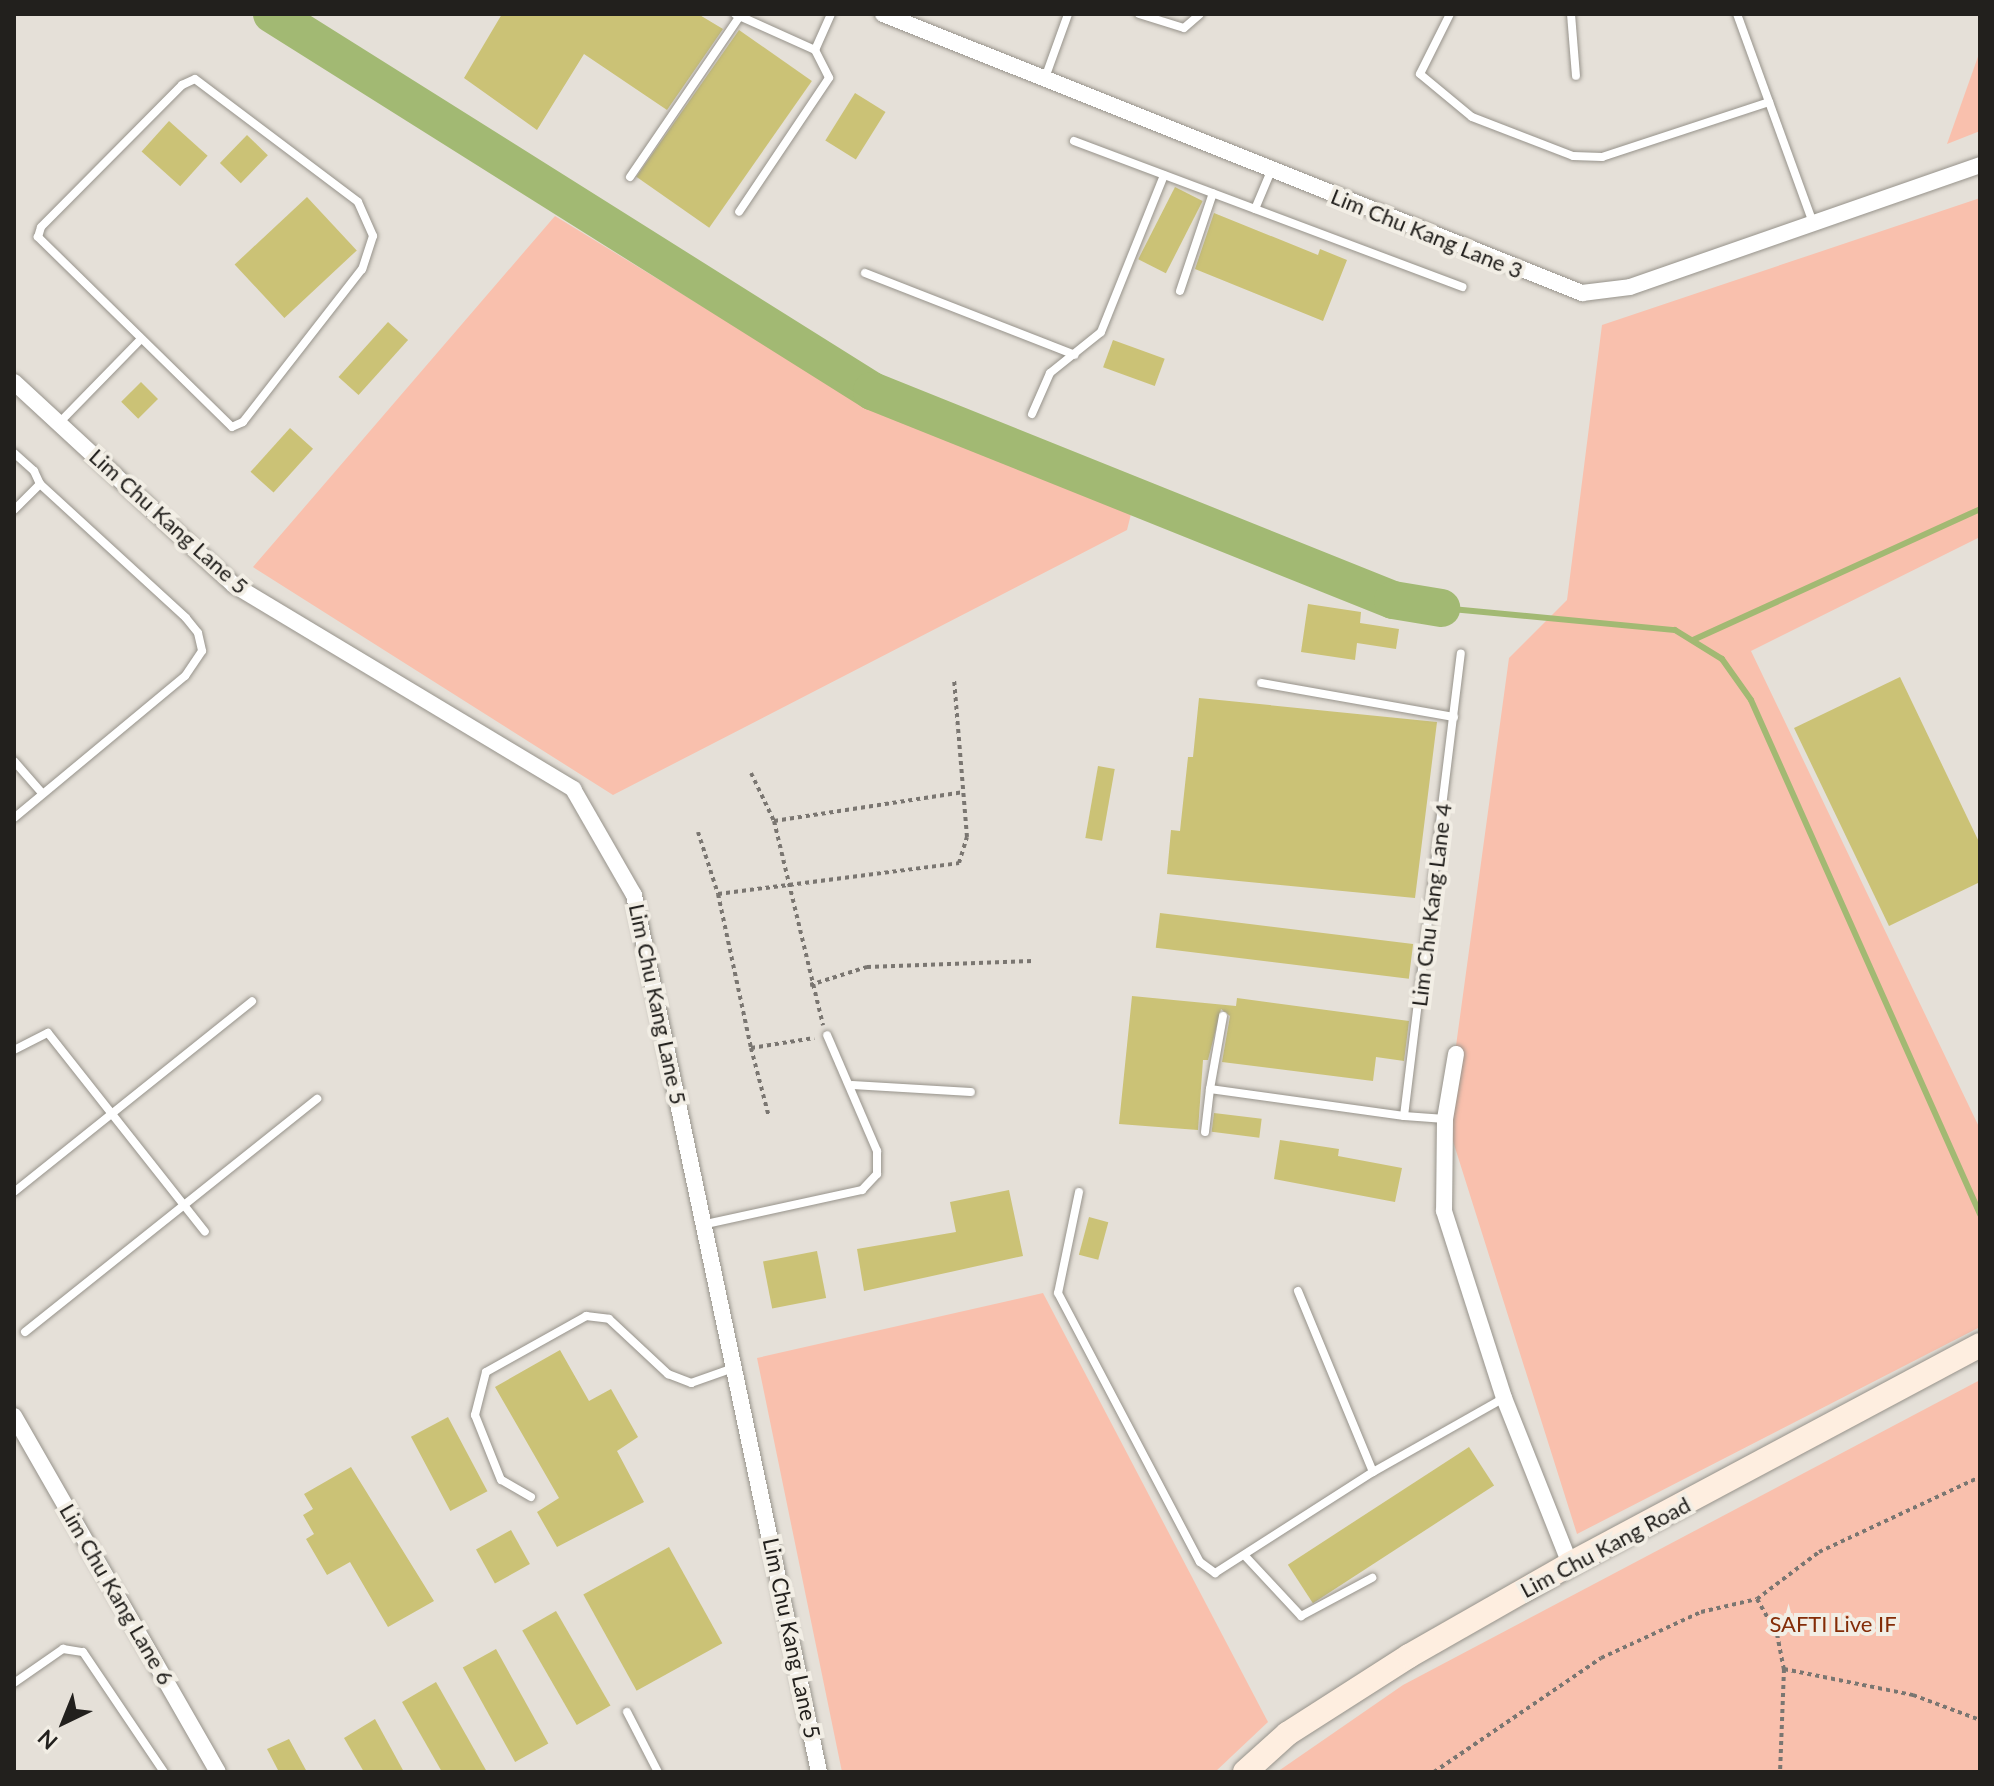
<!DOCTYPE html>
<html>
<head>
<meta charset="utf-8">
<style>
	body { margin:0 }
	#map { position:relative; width:1994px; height:1786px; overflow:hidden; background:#e5e0d8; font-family:Lato,sans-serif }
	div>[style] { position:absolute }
	.green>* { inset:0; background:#f9c0ad }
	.stream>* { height:6px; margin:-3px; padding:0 3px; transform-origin:3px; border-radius:3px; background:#a2b973 }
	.river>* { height:38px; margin:-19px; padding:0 19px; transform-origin:19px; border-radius:19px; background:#a2b973 }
	.building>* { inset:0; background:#cbc276; transform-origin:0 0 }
	.path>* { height:4px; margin-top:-2px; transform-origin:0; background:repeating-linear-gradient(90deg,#7a7671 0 4px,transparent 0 8px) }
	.roads { filter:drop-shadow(0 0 2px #97938b) drop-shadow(0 0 2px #97938b) }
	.service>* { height:8px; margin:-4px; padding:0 4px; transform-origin:4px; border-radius:4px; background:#fff }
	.minor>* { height:16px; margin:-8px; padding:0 8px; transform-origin:8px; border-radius:8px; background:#fff }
	.secondary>* { height:24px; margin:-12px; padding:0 12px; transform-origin:12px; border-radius:12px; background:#feeee0 }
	span { translate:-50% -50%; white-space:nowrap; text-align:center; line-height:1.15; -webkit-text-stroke:8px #f2eee5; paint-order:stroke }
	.street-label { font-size:22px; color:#22201d }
	.park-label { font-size:22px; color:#832c07 }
	.frame { position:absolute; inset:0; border:16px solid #22201d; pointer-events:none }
	.north { position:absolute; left:24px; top:1682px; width:80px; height:80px; -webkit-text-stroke:6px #f2eee5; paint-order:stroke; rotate:223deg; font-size:22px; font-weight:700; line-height:32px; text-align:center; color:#22201d }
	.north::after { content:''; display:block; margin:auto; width:28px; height:36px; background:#22201d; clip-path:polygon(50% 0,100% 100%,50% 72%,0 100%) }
</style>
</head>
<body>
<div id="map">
	<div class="green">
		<i style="clip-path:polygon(1980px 51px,1980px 131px,1947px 144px)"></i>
		<i style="clip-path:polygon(1980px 198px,1980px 537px,1751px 651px,1980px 1129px,1980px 1327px,1577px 1534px,1446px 1119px,1509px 658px,1567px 600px,1602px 325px)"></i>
		<i style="clip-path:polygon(555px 216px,857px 401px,1131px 514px,1127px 530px,613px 795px,253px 567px)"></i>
		<i style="clip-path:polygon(1043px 1293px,1268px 1722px,1215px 1772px,842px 1772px,757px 1358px)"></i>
		<i style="clip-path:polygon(1980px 1380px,1980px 1772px,1277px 1772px,1403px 1685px)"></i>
	</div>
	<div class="stream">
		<i style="left:1441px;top:608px;width:235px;rotate:5.4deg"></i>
		<i style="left:1675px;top:630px;width:55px;rotate:31.7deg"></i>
		<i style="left:1722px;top:659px;width:50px;rotate:54.7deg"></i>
		<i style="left:1751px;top:700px;width:563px;rotate:65.99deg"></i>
		<i style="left:1693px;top:640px;width:315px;rotate:-24.5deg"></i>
	</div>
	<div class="river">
		<i style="left:272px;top:14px;width:709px;rotate:32.14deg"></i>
		<i style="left:872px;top:391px;width:561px;rotate:21.86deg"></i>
		<i style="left:1393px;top:600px;width:49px;rotate:9.5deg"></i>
	</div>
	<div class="building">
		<i style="clip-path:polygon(502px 14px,698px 14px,723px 29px,667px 110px,584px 54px,537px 130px,464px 78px)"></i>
		<i style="left:739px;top:30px;width:89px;height:179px;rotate:35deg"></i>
		<i style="left:855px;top:93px;width:36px;height:56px;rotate:32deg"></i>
		<i style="left:169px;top:121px;width:52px;height:41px;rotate:42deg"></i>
		<i style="left:247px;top:135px;width:29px;height:39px;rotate:44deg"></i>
		<i style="left:1175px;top:187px;width:31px;height:81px;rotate:27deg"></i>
		<i style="left:307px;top:197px;width:73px;height:99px;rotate:47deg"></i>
		<i style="clip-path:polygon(1214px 213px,1318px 255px,1320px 249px,1347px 260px,1323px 321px,1195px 269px)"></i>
		<i style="left:388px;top:322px;width:27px;height:74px;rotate:42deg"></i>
		<i style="left:1113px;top:340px;width:55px;height:29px;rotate:20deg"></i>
		<i style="left:141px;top:382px;width:24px;height:28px;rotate:45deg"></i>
		<i style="left:290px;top:428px;width:31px;height:59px;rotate:42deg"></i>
		<i style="clip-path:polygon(1308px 604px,1361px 612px,1360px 623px,1399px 629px,1396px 649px,1357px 643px,1355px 660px,1301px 652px)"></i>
		<i style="clip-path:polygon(1900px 677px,1980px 844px,1980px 882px,1889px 926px,1794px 728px)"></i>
		<i style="clip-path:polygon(1199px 698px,1437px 722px,1415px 898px,1167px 874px,1171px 830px,1180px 831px,1188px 757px,1193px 757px)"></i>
		<i style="left:1098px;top:766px;width:17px;height:73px;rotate:10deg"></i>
		<i style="left:1160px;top:913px;width:255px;height:35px;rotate:7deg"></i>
		<i style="clip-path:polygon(1132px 996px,1236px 1006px,1237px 998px,1409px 1021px,1404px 1061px,1376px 1057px,1373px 1081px,1222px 1062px,1230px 1016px,1221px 1009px,1208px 1060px,1203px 1060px,1198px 1130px,1119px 1124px)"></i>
		<i style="left:1214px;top:1113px;width:48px;height:19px;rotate:7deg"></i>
		<i style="clip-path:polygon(1280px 1140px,1339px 1149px,1338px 1156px,1402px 1168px,1395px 1202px,1274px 1179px)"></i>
		<i style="clip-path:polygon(1009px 1190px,1023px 1256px,864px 1291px,857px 1249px,956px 1232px,950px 1202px)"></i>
		<i style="left:1089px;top:1217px;width:20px;height:39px;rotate:15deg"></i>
		<i style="left:817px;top:1251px;width:48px;height:55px;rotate:79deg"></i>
		<i style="clip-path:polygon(560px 1350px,589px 1401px,611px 1389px,638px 1437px,617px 1451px,644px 1502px,557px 1547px,537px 1512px,559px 1498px,495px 1387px)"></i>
		<i style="left:448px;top:1417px;width:84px;height:42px;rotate:62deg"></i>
		<i style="left:1469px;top:1447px;width:46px;height:216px;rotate:57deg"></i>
		<i style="clip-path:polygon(351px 1467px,434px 1601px,388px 1627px,350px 1562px,327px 1575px,306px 1539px,314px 1534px,303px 1515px,313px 1509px,304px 1494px)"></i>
		<i style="left:511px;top:1530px;width:39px;height:40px;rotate:61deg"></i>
		<i style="left:669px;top:1547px;width:110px;height:98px;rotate:61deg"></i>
		<i style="left:556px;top:1611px;width:109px;height:39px;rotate:60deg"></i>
		<i style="left:496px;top:1649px;width:108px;height:38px;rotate:61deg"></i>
		<i style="clip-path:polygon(436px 1682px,487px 1772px,442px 1772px,402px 1702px)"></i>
		<i style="clip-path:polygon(375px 1719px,404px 1772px,364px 1772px,344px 1738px)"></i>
		<i style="clip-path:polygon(289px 1739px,307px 1772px,279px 1772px,267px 1749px)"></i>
	</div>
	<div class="path">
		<i style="left:751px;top:773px;width:53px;rotate:64.4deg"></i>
		<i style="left:774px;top:821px;width:210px;rotate:76.5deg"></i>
		<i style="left:774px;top:821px;width:192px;rotate:-8.7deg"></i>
		<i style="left:698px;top:832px;width:65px;rotate:72.1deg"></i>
		<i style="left:718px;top:894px;width:157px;rotate:77.9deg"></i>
		<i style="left:751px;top:1048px;width:64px;rotate:-9deg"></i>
		<i style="left:718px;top:894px;width:243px;rotate:-7.3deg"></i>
		<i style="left:959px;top:863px;width:27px;rotate:-73deg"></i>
		<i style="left:967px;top:837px;width:158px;rotate:-94.7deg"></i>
		<i style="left:810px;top:985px;width:60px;rotate:-17.5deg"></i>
		<i style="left:867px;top:967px;width:167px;rotate:-2.1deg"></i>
		<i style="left:751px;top:1048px;width:71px;rotate:75.4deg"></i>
		<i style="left:1757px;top:1599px;width:40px;rotate:60.3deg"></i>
		<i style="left:1777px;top:1634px;width:36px;rotate:79deg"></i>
		<i style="left:1784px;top:1669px;width:103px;rotate:92.2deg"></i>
		<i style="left:1784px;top:1669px;width:132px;rotate:11.4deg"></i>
		<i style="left:1913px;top:1695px;width:72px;rotate:20.5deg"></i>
		<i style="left:1434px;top:1772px;width:202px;rotate:-34.3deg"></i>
		<i style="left:1601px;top:1658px;width:110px;rotate:-24.7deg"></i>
		<i style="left:1701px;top:1612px;width:57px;rotate:-13.1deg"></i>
		<i style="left:1757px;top:1599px;width:78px;rotate:-37.2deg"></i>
		<i style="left:1819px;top:1552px;width:178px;rotate:-25deg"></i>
	</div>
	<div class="roads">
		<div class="service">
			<i style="left:735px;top:14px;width:88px;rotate:24.2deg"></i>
			<i style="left:815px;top:50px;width:31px;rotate:63deg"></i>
			<i style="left:829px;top:78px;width:161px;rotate:123.9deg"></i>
			<i style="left:1139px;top:14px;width:47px;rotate:17.3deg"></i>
			<i style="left:1184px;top:28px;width:21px;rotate:-41deg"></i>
			<i style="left:1450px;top:14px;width:67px;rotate:116.6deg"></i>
			<i style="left:1420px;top:74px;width:67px;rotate:39.6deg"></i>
			<i style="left:1472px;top:117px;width:108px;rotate:21.1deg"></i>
			<i style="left:1573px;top:156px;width:29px;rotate:2deg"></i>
			<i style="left:1602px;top:157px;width:176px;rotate:-18.2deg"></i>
			<i style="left:1571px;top:14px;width:62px;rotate:85.4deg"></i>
			<i style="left:1737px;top:14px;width:222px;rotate:70deg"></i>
			<i style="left:815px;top:50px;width:39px;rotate:-66deg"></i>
			<i style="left:1045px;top:78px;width:68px;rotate:-70.2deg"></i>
			<i style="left:195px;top:79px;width:204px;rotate:37deg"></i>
			<i style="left:358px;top:202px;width:37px;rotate:66deg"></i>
			<i style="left:373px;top:236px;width:35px;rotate:108deg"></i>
			<i style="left:362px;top:269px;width:194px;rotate:127.9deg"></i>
			<i style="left:243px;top:422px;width:12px;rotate:156deg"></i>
			<i style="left:232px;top:427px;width:272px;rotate:-135.6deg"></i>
			<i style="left:38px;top:237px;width:10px;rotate:-73deg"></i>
			<i style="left:41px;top:227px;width:200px;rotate:-45.2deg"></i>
			<i style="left:182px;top:85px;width:14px;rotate:-25deg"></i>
			<i style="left:1074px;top:141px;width:415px;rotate:20.6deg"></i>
			<i style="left:630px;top:177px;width:195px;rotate:-55.7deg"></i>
			<i style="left:1255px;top:209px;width:41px;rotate:-67.2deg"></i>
			<i style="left:865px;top:273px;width:225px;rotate:21.3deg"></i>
			<i style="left:1180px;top:291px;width:103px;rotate:-71.4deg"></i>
			<i style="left:1032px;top:414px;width:45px;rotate:-66.3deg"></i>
			<i style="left:1050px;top:373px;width:65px;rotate:-38.8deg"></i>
			<i style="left:1101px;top:332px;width:169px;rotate:-68.1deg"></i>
			<i style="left:59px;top:423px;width:115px;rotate:-45.7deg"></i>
			<i style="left:14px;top:453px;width:27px;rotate:42deg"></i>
			<i style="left:34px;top:471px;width:14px;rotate:65deg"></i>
			<i style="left:40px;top:484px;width:198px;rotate:42.5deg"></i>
			<i style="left:186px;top:618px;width:19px;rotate:51deg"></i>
			<i style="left:198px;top:633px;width:18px;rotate:77deg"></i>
			<i style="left:202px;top:651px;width:30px;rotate:124deg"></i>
			<i style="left:185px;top:676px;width:222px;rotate:140.3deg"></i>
			<i style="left:14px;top:510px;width:37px;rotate:-45deg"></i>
			<i style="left:1261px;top:683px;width:196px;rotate:10deg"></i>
			<i style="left:14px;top:761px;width:43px;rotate:48.8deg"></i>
			<i style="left:1223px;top:1016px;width:74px;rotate:100.1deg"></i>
			<i style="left:1210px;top:1089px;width:196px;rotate:7.9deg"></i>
			<i style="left:14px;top:1050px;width:38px;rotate:-27deg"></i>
			<i style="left:48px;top:1033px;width:253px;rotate:51.7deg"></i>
			<i style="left:852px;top:1085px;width:119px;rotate:3.4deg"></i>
			<i style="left:1445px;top:1119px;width:41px;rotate:-175.8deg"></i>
			<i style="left:1404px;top:1116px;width:466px;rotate:-83deg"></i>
			<i style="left:1205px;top:1132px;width:43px;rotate:-83.4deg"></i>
			<i style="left:14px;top:1192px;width:305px;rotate:-38.7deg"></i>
			<i style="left:1079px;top:1192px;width:103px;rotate:101.7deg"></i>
			<i style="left:1058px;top:1293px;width:304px;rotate:62.2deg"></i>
			<i style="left:1200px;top:1562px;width:19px;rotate:36deg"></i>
			<i style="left:1215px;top:1573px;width:188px;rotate:-32.6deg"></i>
			<i style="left:1373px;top:1472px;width:150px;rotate:-29.5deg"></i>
			<i style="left:706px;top:1224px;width:160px;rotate:-12.3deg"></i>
			<i style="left:862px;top:1190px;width:22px;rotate:-47deg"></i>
			<i style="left:877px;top:1174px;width:23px;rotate:-90deg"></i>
			<i style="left:877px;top:1151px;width:126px;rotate:-113.3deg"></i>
			<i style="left:1298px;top:1291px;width:196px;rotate:67.5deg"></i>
			<i style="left:25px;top:1332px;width:374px;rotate:-38.6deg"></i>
			<i style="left:531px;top:1497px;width:34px;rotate:-150deg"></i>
			<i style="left:501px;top:1480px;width:70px;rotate:-111.8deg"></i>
			<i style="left:475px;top:1415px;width:44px;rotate:-75.7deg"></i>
			<i style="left:486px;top:1372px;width:115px;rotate:-29.2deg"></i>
			<i style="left:586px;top:1316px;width:23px;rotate:7deg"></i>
			<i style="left:609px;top:1319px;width:81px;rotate:43deg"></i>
			<i style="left:668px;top:1374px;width:25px;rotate:21deg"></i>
			<i style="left:691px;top:1383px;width:48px;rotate:-19.6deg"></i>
			<i style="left:1246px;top:1557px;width:81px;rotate:47deg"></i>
			<i style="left:1301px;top:1616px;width:81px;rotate:-28.2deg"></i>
			<i style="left:14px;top:1683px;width:60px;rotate:-34.8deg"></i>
			<i style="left:63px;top:1649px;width:20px;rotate:9deg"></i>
			<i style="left:83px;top:1652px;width:145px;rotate:56deg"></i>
			<i style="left:627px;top:1712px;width:68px;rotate:62.7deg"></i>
		</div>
		<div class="minor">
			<i style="left:883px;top:14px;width:753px;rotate:21.76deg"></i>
			<i style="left:1582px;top:293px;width:48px;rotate:-7.1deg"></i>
			<i style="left:1630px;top:287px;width:371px;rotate:-19.2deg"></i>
			<i style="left:14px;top:382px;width:299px;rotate:42.7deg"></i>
			<i style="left:234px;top:585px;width:396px;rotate:31deg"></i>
			<i style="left:573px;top:789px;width:122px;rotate:60.1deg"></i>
			<i style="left:634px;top:895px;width:896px;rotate:78.09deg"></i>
			<i style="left:1456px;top:1054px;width:66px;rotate:99.6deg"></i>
			<i style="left:1445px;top:1119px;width:92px;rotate:90.6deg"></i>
			<i style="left:1444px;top:1211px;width:196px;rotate:72.2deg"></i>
			<i style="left:1504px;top:1398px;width:179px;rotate:68.3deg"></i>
			<i style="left:14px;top:1416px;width:410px;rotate:60.2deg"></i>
		</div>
		<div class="secondary">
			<i style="left:1245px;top:1772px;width:57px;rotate:-42.1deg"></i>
			<i style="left:1287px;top:1734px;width:145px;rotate:-32.6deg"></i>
			<i style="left:1409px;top:1656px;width:185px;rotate:-29.7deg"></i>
			<i style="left:1570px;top:1564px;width:465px;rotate:-28.1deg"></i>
		</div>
	</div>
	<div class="street-label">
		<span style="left:1427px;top:233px;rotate:22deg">Lim Chu Kang Lane 3</span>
		<span style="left:169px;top:521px;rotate:42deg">Lim Chu Kang Lane 5</span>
		<span style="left:1431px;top:905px;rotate:-83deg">Lim Chu Kang Lane 4</span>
		<span style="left:658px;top:1004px;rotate:78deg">Lim Chu Kang Lane 5</span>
		<span style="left:1605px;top:1547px;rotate:-28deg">Lim Chu Kang Road</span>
		<span style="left:117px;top:1594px;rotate:60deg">Lim Chu Kang Lane 6</span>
		<span style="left:792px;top:1638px;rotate:78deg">Lim Chu Kang Lane 5</span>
	</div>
	<div class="park-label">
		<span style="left:1833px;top:1624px">SAFTI Live IF</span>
	</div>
	<div class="frame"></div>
	<div class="north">N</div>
</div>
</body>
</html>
